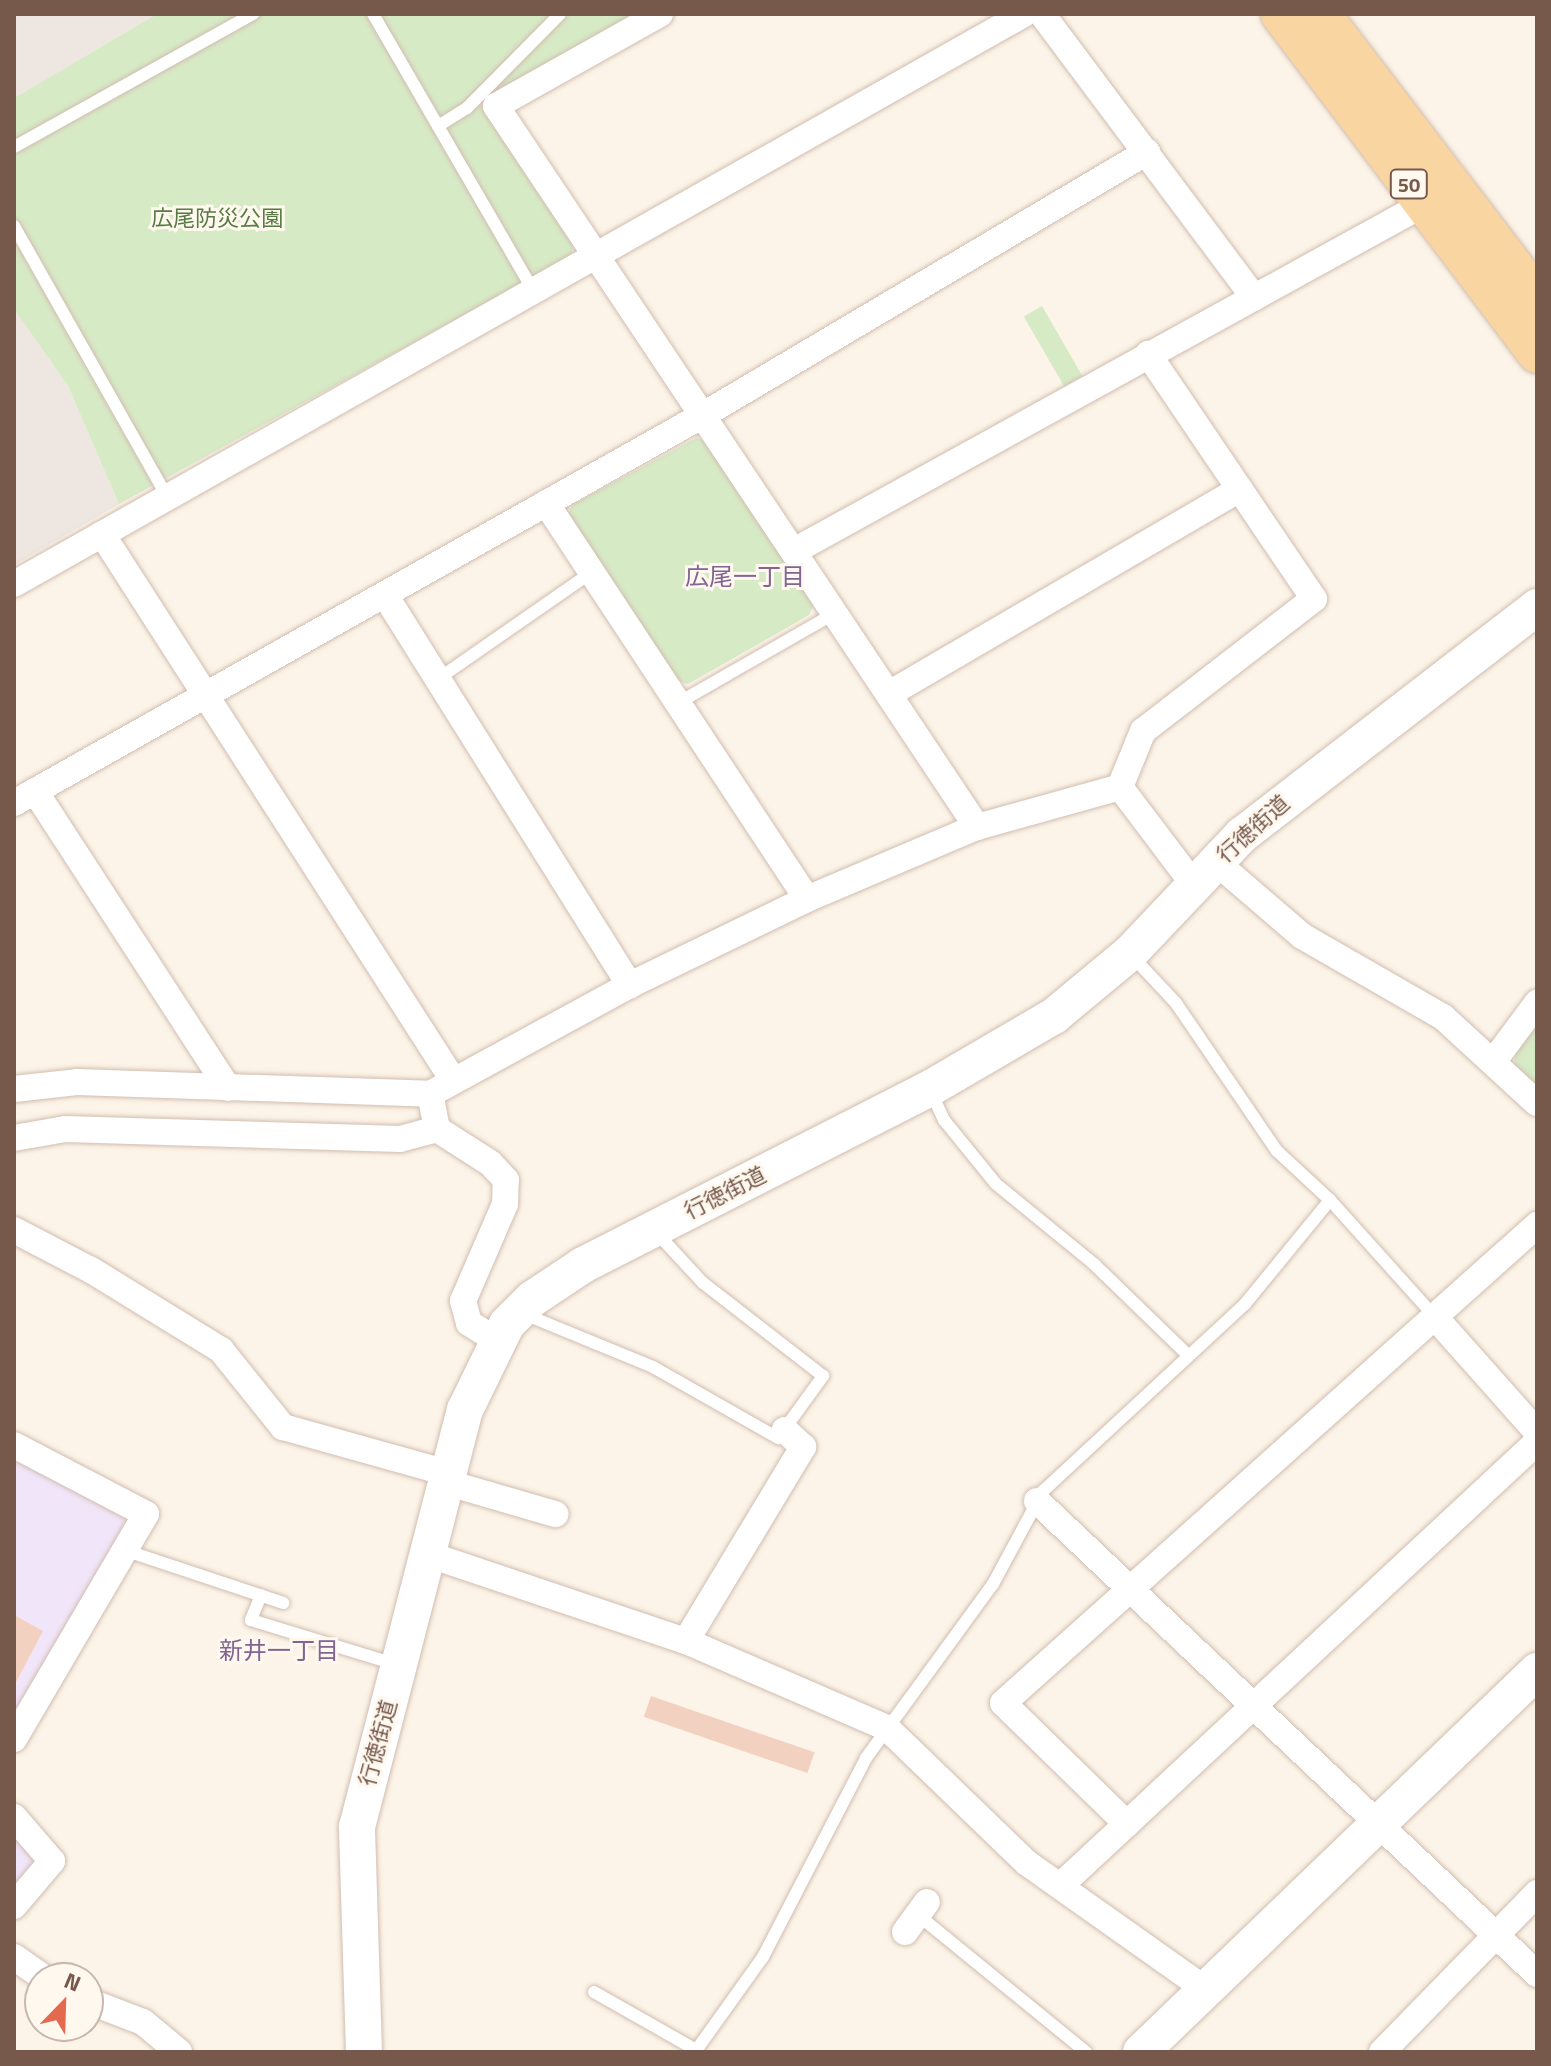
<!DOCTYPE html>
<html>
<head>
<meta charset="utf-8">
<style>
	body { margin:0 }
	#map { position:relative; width:1551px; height:2066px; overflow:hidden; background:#fcf4e8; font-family:"Titillium Web","Noto Sans JP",sans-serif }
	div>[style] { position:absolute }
	.industrial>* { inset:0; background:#ede6e1 }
	.education>* { inset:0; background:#f1e5f9 }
	.green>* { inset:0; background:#d7eac6; transform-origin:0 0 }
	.building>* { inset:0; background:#f2d1c0; transform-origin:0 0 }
	.roads { filter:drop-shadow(0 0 2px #d1bdb0) drop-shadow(0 0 2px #d1bdb0) }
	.lane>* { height:12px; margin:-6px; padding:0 6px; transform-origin:6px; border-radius:6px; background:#fff }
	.street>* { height:26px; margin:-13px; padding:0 13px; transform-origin:13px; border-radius:13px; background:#fff }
	.secondary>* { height:36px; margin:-18px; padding:0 18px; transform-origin:18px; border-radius:18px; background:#fff }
	.primary>* { height:40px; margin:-20px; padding:0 20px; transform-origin:20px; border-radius:20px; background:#f9d5a2 }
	span { translate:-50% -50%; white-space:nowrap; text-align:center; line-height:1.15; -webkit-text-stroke:6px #fff8ef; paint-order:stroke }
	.shield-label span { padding:2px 6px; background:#fff8ef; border:2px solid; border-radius:6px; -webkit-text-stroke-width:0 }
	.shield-label { font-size:20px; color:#77594c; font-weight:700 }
	.park-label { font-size:22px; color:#577c43 }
	.street-label { font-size:22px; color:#77594c }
	.neighbourhood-label { font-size:24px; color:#816492 }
	.frame { position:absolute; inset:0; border:16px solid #77594c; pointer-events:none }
	.north { position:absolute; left:24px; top:1962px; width:80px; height:80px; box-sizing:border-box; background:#fff8ef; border:2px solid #c9b8ae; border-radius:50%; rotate:23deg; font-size:22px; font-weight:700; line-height:32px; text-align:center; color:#77594c }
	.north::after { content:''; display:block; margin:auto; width:28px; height:36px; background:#e46a4f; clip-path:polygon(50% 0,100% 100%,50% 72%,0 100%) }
</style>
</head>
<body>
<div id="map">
	<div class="industrial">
		<i style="clip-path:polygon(14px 14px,157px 14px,14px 98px)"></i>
		<i style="clip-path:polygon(14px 309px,68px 386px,119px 504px,14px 565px)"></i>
	</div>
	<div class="education">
		<i style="clip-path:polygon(14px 1456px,49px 1471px,123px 1518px,124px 1528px,14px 1720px)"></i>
		<i style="clip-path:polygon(14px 1836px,34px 1860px,33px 1870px,14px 1890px)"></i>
	</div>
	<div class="green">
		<i style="clip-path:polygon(157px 14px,636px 14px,480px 104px,574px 242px,571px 256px,119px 504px,68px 386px,14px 309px,14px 98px)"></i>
		<i style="left:1042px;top:306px;width:81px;height:21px;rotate:60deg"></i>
		<i style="clip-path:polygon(696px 438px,705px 440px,814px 604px,809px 615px,688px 684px,676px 680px,568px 515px,572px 505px)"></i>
		<i style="clip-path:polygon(1537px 1023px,1537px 1086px,1514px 1066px,1516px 1052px)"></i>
	</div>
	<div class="building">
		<i style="clip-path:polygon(14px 1615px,43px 1631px,14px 1686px)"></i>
		<i style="left:651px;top:1696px;width:173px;height:22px;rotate:19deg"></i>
	</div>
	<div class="roads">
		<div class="lane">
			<i style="left:373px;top:14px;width:317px;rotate:59.9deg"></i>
			<i style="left:438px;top:126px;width:34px;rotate:-32deg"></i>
			<i style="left:467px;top:108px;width:132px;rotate:-45.3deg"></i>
			<i style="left:14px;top:147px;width:274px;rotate:-29.1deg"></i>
			<i style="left:14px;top:226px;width:309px;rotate:60.5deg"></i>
			<i style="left:438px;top:679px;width:188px;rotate:-34.8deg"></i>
			<i style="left:678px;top:703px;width:181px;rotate:-29.8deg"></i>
			<i style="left:1132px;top:956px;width:64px;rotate:46.9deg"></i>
			<i style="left:1176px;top:1003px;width:179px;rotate:55.7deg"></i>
			<i style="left:1277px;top:1151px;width:72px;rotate:42.8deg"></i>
			<i style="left:1330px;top:1200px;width:156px;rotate:48.1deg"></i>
			<i style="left:931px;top:1092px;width:31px;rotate:65deg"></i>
			<i style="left:944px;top:1120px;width:82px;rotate:50.9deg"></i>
			<i style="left:996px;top:1184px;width:127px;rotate:39.2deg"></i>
			<i style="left:1094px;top:1264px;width:131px;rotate:44.1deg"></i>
			<i style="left:524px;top:1314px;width:139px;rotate:22.3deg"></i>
			<i style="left:653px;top:1367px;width:144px;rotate:29.6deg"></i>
			<i style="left:778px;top:1438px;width:77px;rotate:-54deg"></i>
			<i style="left:823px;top:1376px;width:152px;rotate:-142.2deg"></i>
			<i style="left:703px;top:1283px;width:71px;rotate:-132.7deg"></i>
			<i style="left:124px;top:1550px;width:168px;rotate:18.4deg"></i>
			<i style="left:261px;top:1595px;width:27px;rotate:112deg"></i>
			<i style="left:251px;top:1620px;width:151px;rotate:17deg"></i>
			<i style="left:918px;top:1915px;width:217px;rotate:39.2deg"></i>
			<i style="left:594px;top:1992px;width:117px;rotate:29.6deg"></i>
			<i style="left:695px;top:2052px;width:117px;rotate:-54.4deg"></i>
			<i style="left:763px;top:1957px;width:224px;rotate:-62.6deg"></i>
			<i style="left:866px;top:1758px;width:215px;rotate:-53.9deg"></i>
			<i style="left:993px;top:1584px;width:106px;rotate:-61.7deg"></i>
			<i style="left:1043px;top:1491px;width:275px;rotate:-42.8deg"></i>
			<i style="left:1245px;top:1304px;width:134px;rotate:-50.7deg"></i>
		</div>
		<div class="street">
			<i style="left:660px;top:14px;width:188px;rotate:150.7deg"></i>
			<i style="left:496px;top:106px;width:867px;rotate:56.29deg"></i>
			<i style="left:1042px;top:14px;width:354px;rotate:53.2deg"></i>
			<i style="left:546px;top:503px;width:474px;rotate:56.6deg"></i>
			<i style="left:102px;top:534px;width:649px;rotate:57.26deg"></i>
			<i style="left:794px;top:551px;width:719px;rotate:-28.85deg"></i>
			<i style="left:14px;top:584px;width:1160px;rotate:-29.44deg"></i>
			<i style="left:385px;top:595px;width:461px;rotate:57.9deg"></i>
			<i style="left:889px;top:694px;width:406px;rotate:-30.3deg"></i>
			<i style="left:1120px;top:787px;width:61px;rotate:-67.7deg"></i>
			<i style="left:1143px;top:731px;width:216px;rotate:-37.7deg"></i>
			<i style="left:1314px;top:599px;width:296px;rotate:-124.1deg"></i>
			<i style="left:35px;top:791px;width:354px;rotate:57deg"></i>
			<i style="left:14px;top:803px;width:793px;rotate:-29.38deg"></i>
			<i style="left:705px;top:414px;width:514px;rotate:-30.66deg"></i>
			<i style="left:1216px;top:862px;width:113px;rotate:40.7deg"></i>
			<i style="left:1302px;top:936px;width:163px;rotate:29.9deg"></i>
			<i style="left:1443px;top:1017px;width:127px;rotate:42.5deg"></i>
			<i style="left:1493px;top:1062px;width:74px;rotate:-53.3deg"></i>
			<i style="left:14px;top:1089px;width:63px;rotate:-6.3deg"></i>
			<i style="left:77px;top:1082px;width:353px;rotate:1.9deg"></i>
			<i style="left:14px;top:1138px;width:52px;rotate:-10deg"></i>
			<i style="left:65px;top:1129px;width:335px;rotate:1.7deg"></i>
			<i style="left:400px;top:1139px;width:38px;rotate:-15deg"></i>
			<i style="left:14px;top:1230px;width:87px;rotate:27.5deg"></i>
			<i style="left:91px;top:1270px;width:153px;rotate:31.6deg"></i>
			<i style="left:221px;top:1350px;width:99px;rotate:51.2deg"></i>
			<i style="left:283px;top:1427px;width:171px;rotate:15.6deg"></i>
			<i style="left:1434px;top:1316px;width:155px;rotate:48.4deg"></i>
			<i style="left:496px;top:1340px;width:32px;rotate:-148deg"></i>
			<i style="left:469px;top:1323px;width:23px;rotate:-105deg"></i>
			<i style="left:463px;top:1301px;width:106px;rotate:-66.6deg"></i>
			<i style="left:505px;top:1204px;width:24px;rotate:-88deg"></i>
			<i style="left:506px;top:1180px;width:23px;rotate:-133deg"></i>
			<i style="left:490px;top:1163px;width:63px;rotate:-147.3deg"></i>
			<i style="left:437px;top:1129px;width:36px;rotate:-101deg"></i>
			<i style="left:430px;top:1094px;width:228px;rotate:-28.6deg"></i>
			<i style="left:630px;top:985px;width:197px;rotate:-25.9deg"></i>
			<i style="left:807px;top:899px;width:185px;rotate:-23deg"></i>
			<i style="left:977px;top:827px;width:148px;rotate:-15.6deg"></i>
			<i style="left:1120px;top:787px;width:123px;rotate:52.9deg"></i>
			<i style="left:14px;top:1445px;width:149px;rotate:27.6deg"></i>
			<i style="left:146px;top:1514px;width:261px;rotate:120.4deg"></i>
			<i style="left:445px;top:1482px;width:115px;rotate:16.2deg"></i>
			<i style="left:1037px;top:1501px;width:688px;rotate:43.41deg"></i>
			<i style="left:427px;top:1554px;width:273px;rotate:18.6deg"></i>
			<i style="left:686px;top:1641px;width:219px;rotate:23.4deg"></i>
			<i style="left:887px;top:1728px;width:194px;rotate:44deg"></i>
			<i style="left:1027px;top:1863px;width:218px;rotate:35.3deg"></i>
			<i style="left:686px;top:1641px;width:227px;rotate:-58.9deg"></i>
			<i style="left:803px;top:1447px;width:25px;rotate:-137deg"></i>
			<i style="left:14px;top:1817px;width:58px;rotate:49.2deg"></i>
			<i style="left:52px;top:1861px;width:59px;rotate:130.2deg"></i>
			<i style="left:1127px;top:1824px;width:173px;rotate:-135.7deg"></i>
			<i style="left:1003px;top:1703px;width:717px;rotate:-41.83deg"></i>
			<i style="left:1060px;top:1886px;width:652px;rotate:-42.95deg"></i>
			<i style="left:905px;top:1932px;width:37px;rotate:-54deg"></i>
			<i style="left:14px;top:1957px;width:37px;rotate:35deg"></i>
			<i style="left:88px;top:2001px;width:59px;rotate:20.9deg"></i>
			<i style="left:143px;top:2022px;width:47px;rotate:39.8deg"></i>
			<i style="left:1382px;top:2052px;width:222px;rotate:-45.7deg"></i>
		</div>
		<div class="secondary">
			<i style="left:364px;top:2052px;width:225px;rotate:-91.8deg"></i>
			<i style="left:357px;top:1827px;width:431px;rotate:-75.5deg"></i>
			<i style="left:465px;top:1410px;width:96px;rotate:-64deg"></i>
			<i style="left:507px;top:1324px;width:35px;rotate:-45deg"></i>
			<i style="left:532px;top:1299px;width:61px;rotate:-33.7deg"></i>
			<i style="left:583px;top:1265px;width:388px;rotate:-27deg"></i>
			<i style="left:929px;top:1089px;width:145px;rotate:-30.3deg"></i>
			<i style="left:1054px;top:1016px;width:99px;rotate:-39.7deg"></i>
			<i style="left:1130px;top:953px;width:163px;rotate:-46.5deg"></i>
			<i style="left:1242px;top:835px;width:373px;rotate:-37.7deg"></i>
			<i style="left:1141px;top:2052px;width:550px;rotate:-43.89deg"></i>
		</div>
		<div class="primary">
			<i style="left:1281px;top:14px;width:425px;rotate:52.9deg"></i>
			<i style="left:1320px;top:14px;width:357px;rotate:52.6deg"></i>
		</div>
	</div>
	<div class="shield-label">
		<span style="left:1409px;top:184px">50</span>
	</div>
	<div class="park-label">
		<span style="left:217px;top:219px">広尾防災公園</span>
	</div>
	<div class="street-label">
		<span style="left:1253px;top:829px;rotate:-42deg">行徳街道</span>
		<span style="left:725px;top:1193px;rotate:-27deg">行徳街道</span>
		<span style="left:378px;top:1743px;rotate:-75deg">行徳街道</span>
	</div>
	<div class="neighbourhood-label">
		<span style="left:745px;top:577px">広尾一丁目</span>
		<span style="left:279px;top:1651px">新井一丁目</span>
	</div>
	<div class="frame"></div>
	<div class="north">N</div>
</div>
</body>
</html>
